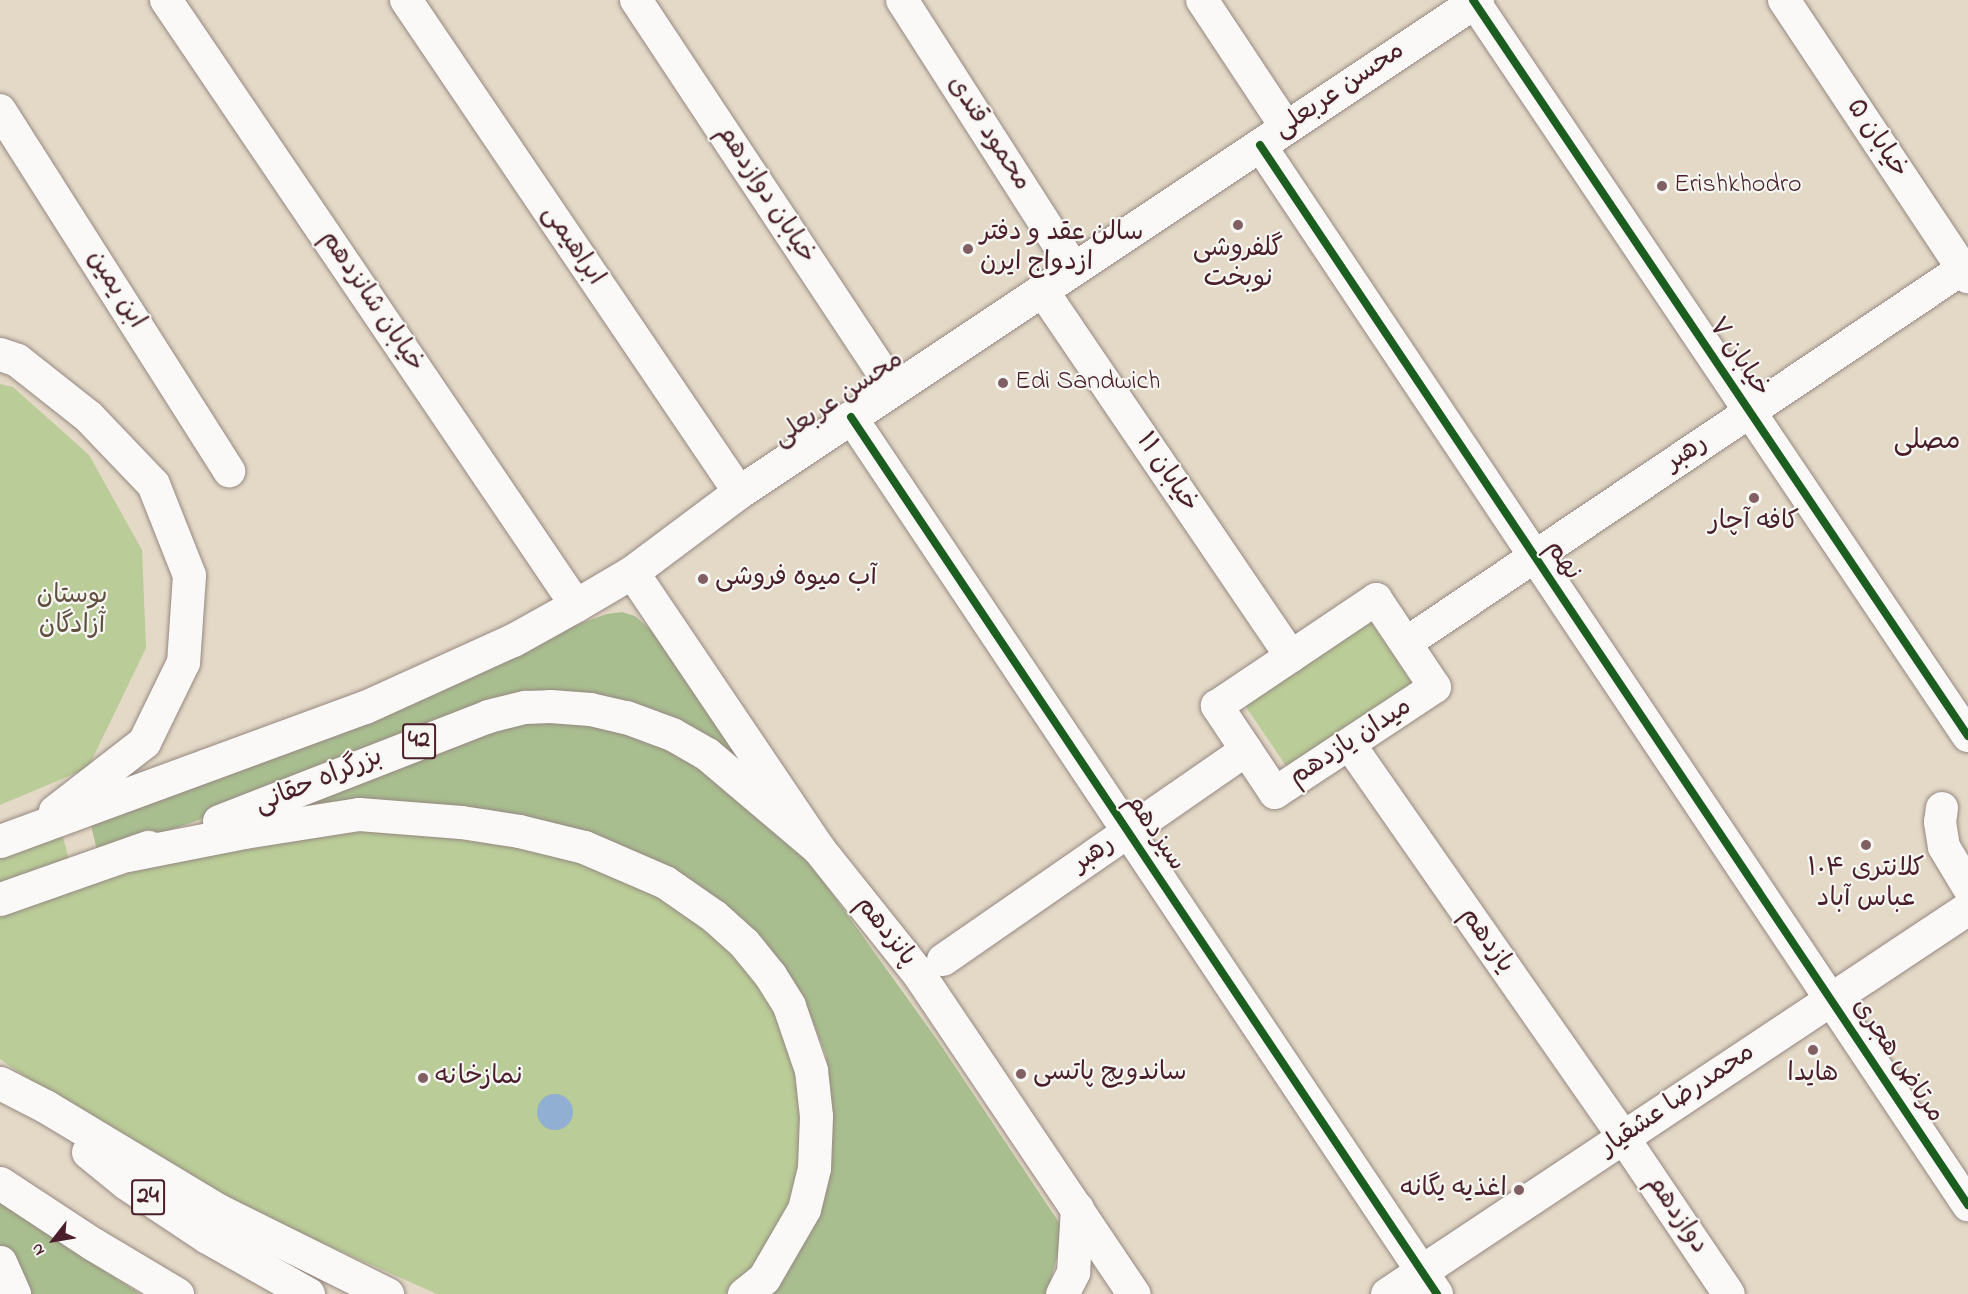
<!DOCTYPE html>
<html>
<head>
<meta charset="utf-8">
<style>
	body { margin:0 }
	#map { position:relative; width:1968px; height:1294px; overflow:hidden; background:#e4d9c7; font-family:"Indie Flower","Playpen Sans Arabic",sans-serif }
	div>[style] { position:absolute }
	.green>* { inset:0; background:#bacc97; transform-origin:0 0 }
	.forest>* { inset:0; background:#a9be8f }
	.water>* { inset:0; background:#91afd2 }
	.round { border-radius:50% }
	.roads { filter:drop-shadow(0 0 2px #968982) drop-shadow(0 0 2px #968982) }
	.minor>* { height:32px; margin:-16px; padding:0 16px; transform-origin:16px; border-radius:16px; background:#fbf9f7 }
	.major>* { height:33px; margin:-16.5px; padding:0 16.5px; transform-origin:16.5px; border-radius:16.5px; background:#fbf9f7 }
	.highway>* { height:33px; margin:-16.5px; padding:0 16.5px; transform-origin:16.5px; border-radius:16.5px; background:#fbf9f7 }
	.cycleway>* { height:8px; margin:-4px; padding:0 4px; transform-origin:4px; border-radius:4px; background:#1b5e20 }
	.dots>* { width:16px; height:16px; translate:-50% -50%; box-sizing:border-box; border:3px solid #f6f6f2; border-radius:50% }
	span { translate:-50% -50%; white-space:nowrap; text-align:center; line-height:1.15; -webkit-text-stroke:4.5px #f6f6f2; paint-order:stroke }
	.shield-label span { padding:2px 4px; background:#f6f6f2; border:2px solid; border-radius:4px; -webkit-text-stroke-width:0 }
	.shield-label { font-size:24px; color:#4a1f2b; font-weight:700 }
	.street-label { font-size:26px; color:#4a1f2b }
	.poi-label { font-size:26px; color:#4a1f2b }
	.left { translate:0 -50%; text-align:left }
	.right { translate:-100% -50%; text-align:right }
	.park-label { font-size:26px; color:#61503f }
	.neighbourhood-label { font-size:27px; color:#4a1f2b }
	.north { position:absolute; left:24px; top:1210px; width:60px; height:60px; -webkit-text-stroke:4px #f6f6f2; paint-order:stroke; rotate:239deg; font-size:16px; font-weight:700; line-height:24px; text-align:center; color:#4a1f2b }
	.north::after { content:''; display:block; margin:auto; width:21px; height:27px; background:#4a1f2b; clip-path:polygon(50% 0,100% 100%,50% 72%,0 100%) }
</style>
</head>
<body>
<div id="map">
	<div class="green">
		<i style="clip-path:polygon(0 384px,13px 387px,89px 455px,142px 550px,146px 648px,88px 768px,0 805px)"></i>
		<i style="left:1369px;top:619px;width:78px;height:151px;rotate:56deg"></i>
		<i style="clip-path:polygon(353px 823px,554px 849px,659px 890px,724px 937px,768px 993px,795px 1052px,806px 1136px,787px 1217px,763px 1257px,730px 1290px,725px 1294px,437px 1294px,225px 1200px,75px 1112px,0 1059px,0 912px,105px 879px,296px 833px)"></i>
		<i style="clip-path:polygon(62px 833px,71px 867px,0 888px,0 853px)"></i>
	</div>
	<div class="forest">
		<i style="clip-path:polygon(622px 612px,635px 616px,651px 630px,792px 818px,758px 784px,562px 694px,98px 855px,91px 825px,233px 774px,369px 717px,556px 632px,607px 614px)"></i>
		<i style="clip-path:polygon(532px 716px,610px 727px,689px 758px,795px 842px,938px 1041px,1064px 1230px,1047px 1294px,761px 1294px,781px 1274px,803px 1244px,821px 1204px,831px 1110px,826px 1055px,802px 994px,763px 939px,685px 876px,611px 846px,246px 819px)"></i>
		<i style="clip-path:polygon(0 1199px,58px 1241px,140px 1294px,25px 1294px,0 1245px)"></i>
	</div>
	<div class="water">
		<i class="round" style="left:537px;top:1094px;width:36px;height:36px"></i>
	</div>
	<div class="roads">
		<div class="minor">
			<i style="left:166px;top:0;width:731px;rotate:55.88deg"></i>
			<i style="left:406px;top:0;width:594px;rotate:55.91deg"></i>
			<i style="left:636px;top:0;width:466px;rotate:56.5deg"></i>
			<i style="left:902px;top:0;width:319px;rotate:57.4deg"></i>
			<i style="left:1202px;top:0;width:152px;rotate:56.5deg"></i>
			<i style="left:1473px;top:0;width:887px;rotate:56.08deg"></i>
			<i style="left:1784px;top:0;width:333px;rotate:56.4deg"></i>
			<i style="left:0;top:110px;width:428px;rotate:57.6deg"></i>
			<i style="left:1260px;top:145px;width:1275px;rotate:56.26deg"></i>
			<i style="left:1042px;top:290px;width:443px;rotate:55.8deg"></i>
			<i style="left:851px;top:417px;width:1055px;rotate:56.25deg"></i>
			<i style="left:1376px;top:599px;width:106px;rotate:56.2deg"></i>
			<i style="left:1435px;top:687px;width:192px;rotate:146.5deg"></i>
			<i style="left:1275px;top:793px;width:105px;rotate:-123.7deg"></i>
			<i style="left:1217px;top:706px;width:192px;rotate:-33.9deg"></i>
			<i style="left:1406px;top:643px;width:677px;rotate:-33.92deg"></i>
			<i style="left:1350px;top:745px;width:478px;rotate:55.1deg"></i>
			<i style="left:1623px;top:1137px;width:189px;rotate:56deg"></i>
			<i style="left:1942px;top:808px;width:14px;rotate:98deg"></i>
			<i style="left:1940px;top:822px;width:25px;rotate:81deg"></i>
			<i style="left:1944px;top:847px;width:47px;rotate:59deg"></i>
			<i style="left:943px;top:960px;width:369px;rotate:-34.7deg"></i>
		</div>
		<div class="major">
			<i style="left:632px;top:572px;width:333px;rotate:56deg"></i>
			<i style="left:818px;top:848px;width:164px;rotate:51.4deg"></i>
			<i style="left:920px;top:976px;width:383px;rotate:56.1deg"></i>
			<i style="left:576px;top:605px;width:65px;rotate:-30.5deg"></i>
			<i style="left:632px;top:572px;width:134px;rotate:-36.8deg"></i>
			<i style="left:739px;top:492px;width:887px;rotate:-33.69deg"></i>
			<i style="left:1387px;top:1294px;width:698px;rotate:-33.6deg"></i>
		</div>
		<div class="highway">
			<i style="left:0;top:354px;width:18px;rotate:19deg"></i>
			<i style="left:17px;top:360px;width:90px;rotate:38.3deg"></i>
			<i style="left:88px;top:416px;width:94px;rotate:46.3deg"></i>
			<i style="left:153px;top:484px;width:98px;rotate:68.4deg"></i>
			<i style="left:189px;top:575px;width:87px;rotate:93.9deg"></i>
			<i style="left:183px;top:662px;width:89px;rotate:116deg"></i>
			<i style="left:144px;top:742px;width:113px;rotate:142.2deg"></i>
			<i style="left:219px;top:821px;width:289px;rotate:-21.3deg"></i>
			<i style="left:488px;top:716px;width:38px;rotate:-14deg"></i>
			<i style="left:525px;top:707px;width:25px;rotate:-2deg"></i>
			<i style="left:550px;top:706px;width:40px;rotate:4.3deg"></i>
			<i style="left:590px;top:709px;width:37px;rotate:13deg"></i>
			<i style="left:626px;top:717px;width:49px;rotate:20.3deg"></i>
			<i style="left:672px;top:734px;width:40px;rotate:29.7deg"></i>
			<i style="left:707px;top:754px;width:145px;rotate:40.3deg"></i>
			<i style="left:0;top:841px;width:389px;rotate:-20.2deg"></i>
			<i style="left:365px;top:707px;width:162px;rotate:-24.4deg"></i>
			<i style="left:513px;top:640px;width:72px;rotate:-29.1deg"></i>
			<i style="left:127px;top:855px;width:119px;rotate:-11.1deg"></i>
			<i style="left:244px;top:832px;width:116px;rotate:-8.9deg"></i>
			<i style="left:359px;top:814px;width:102px;rotate:4.5deg"></i>
			<i style="left:461px;top:822px;width:59px;rotate:8.8deg"></i>
			<i style="left:519px;top:831px;width:67px;rotate:13.8deg"></i>
			<i style="left:584px;top:847px;width:88px;rotate:23.4deg"></i>
			<i style="left:665px;top:882px;width:60px;rotate:34.8deg"></i>
			<i style="left:714px;top:916px;width:40px;rotate:42deg"></i>
			<i style="left:744px;top:943px;width:41px;rotate:50.9deg"></i>
			<i style="left:770px;top:975px;width:36px;rotate:58deg"></i>
			<i style="left:789px;top:1006px;width:68px;rotate:71deg"></i>
			<i style="left:811px;top:1070px;width:46px;rotate:83.8deg"></i>
			<i style="left:816px;top:1116px;width:52px;rotate:92.2deg"></i>
			<i style="left:814px;top:1168px;width:42px;rotate:103.7deg"></i>
			<i style="left:804px;top:1209px;width:80px;rotate:120.1deg"></i>
			<i style="left:764px;top:1278px;width:26px;rotate:141deg"></i>
			<i style="left:0;top:899px;width:157px;rotate:-19.4deg"></i>
			<i style="left:0;top:1083px;width:51px;rotate:27.1deg"></i>
			<i style="left:45px;top:1106px;width:202px;rotate:31deg"></i>
			<i style="left:218px;top:1210px;width:189px;rotate:26.4deg"></i>
			<i style="left:88px;top:1152px;width:49px;rotate:39.2deg"></i>
			<i style="left:126px;top:1183px;width:97px;rotate:33.7deg"></i>
			<i style="left:207px;top:1237px;width:116px;rotate:29.4deg"></i>
			<i style="left:0;top:1183px;width:111px;rotate:33.3deg"></i>
			<i style="left:93px;top:1244px;width:98px;rotate:30.8deg"></i>
			<i style="left:0;top:1262px;width:35px;rotate:66deg"></i>
			<i style="left:1062px;top:1294px;width:25px;rotate:-63deg"></i>
			<i style="left:1073px;top:1272px;width:64px;rotate:-86.4deg"></i>
		</div>
	</div>
	<div class="cycleway">
		<i style="left:1473px;top:0;width:887px;rotate:56.08deg"></i>
		<i style="left:1260px;top:145px;width:1275px;rotate:56.26deg"></i>
		<i style="left:851px;top:417px;width:1055px;rotate:56.25deg"></i>
	</div>
	<div class="dots">
		<i style="left:1662px;top:186px;background:#806062"></i>
		<i style="left:1238px;top:225px;background:#806062"></i>
		<i style="left:968px;top:249px;background:#806062"></i>
		<i style="left:1003px;top:383px;background:#806062"></i>
		<i style="left:1754px;top:498px;background:#806062"></i>
		<i style="left:703px;top:579px;background:#806062"></i>
		<i style="left:1866px;top:845px;background:#806062"></i>
		<i style="left:1813px;top:1050px;background:#806062"></i>
		<i style="left:1021px;top:1074px;background:#806062"></i>
		<i style="left:423px;top:1078px;background:#806062"></i>
		<i style="left:1519px;top:1190px;background:#806062"></i>
	</div>
	<div class="shield-label">
		<span style="left:419px;top:741px">42</span>
		<span style="left:148px;top:1197px">24</span>
	</div>
	<div class="street-label">
		<span style="left:1340px;top:91px;rotate:-34deg">محسن عربعلی</span>
		<span style="left:988px;top:134px;rotate:57deg">محمود قندی</span>
		<span style="left:1876px;top:139px;rotate:56deg">خیابان ۵</span>
		<span style="left:765px;top:195px;rotate:57deg">خیابان دوازدهم</span>
		<span style="left:572px;top:246px;rotate:56deg">ابراهیمی</span>
		<span style="left:115px;top:290px;rotate:58deg">ابن یمین</span>
		<span style="left:371px;top:302px;rotate:56deg">خیابان شانزدهم</span>
		<span style="left:1738px;top:358px;rotate:56deg">خیابان ۷</span>
		<span style="left:839px;top:400px;rotate:-34deg">محسن عربعلی</span>
		<span style="left:1687px;top:454px;rotate:-34deg">رهبر</span>
		<span style="left:1166px;top:473px;rotate:56deg">خیابان ۱۱</span>
		<span style="left:1562px;top:561px;rotate:56deg">نهم</span>
		<span style="left:1351px;top:743px;rotate:-33deg">میدان یازدهم</span>
		<span style="left:319px;top:782px;rotate:-22deg">بزرگراه حقانی</span>
		<span style="left:1154px;top:833px;rotate:56deg">سیزدهم</span>
		<span style="left:1094px;top:855px;rotate:-35deg">رهبر</span>
		<span style="left:885px;top:932px;rotate:52deg">پانزدهم</span>
		<span style="left:1486px;top:941px;rotate:55deg">یازدهم</span>
		<span style="left:1897px;top:1061px;rotate:56deg">مرتاض هجری</span>
		<span style="left:1678px;top:1101px;rotate:-34deg">محمدرضا عشقیار</span>
		<span style="left:1676px;top:1215px;rotate:56deg">دوازدهم</span>
	</div>
	<div class="poi-label">
		<span class="left" style="left:1674px;top:186px">Erishkhodro</span>
		<span class="left" style="left:980px;top:249px">سالن عقد و دفتر<br>ازدواج ایرن</span>
		<span style="left:1238px;top:265px">گلفروشی<br>نوبخت</span>
		<span class="left" style="left:1015px;top:383px">Edi Sandwich</span>
		<span style="left:1754px;top:523px">کافه آچار</span>
		<span class="left" style="left:715px;top:579px">آب میوه فروشی</span>
		<span style="left:1866px;top:885px">کلانتری ۱۰۴<br>عباس آباد</span>
		<span class="left" style="left:1033px;top:1074px">ساندویچ پاتسی</span>
		<span style="left:1813px;top:1075px">هایدا</span>
		<span class="left" style="left:435px;top:1078px">نمازخانه</span>
		<span class="right" style="left:1507px;top:1190px">اغذیه یگانه</span>
	</div>
	<div class="park-label">
		<span style="left:72px;top:612px">بوستان<br>آزادگان</span>
	</div>
	<div class="neighbourhood-label">
		<span style="left:1927px;top:442px">مصلی</span>
	</div>
	<div class="north">N</div>
</div>
</body>
</html>
